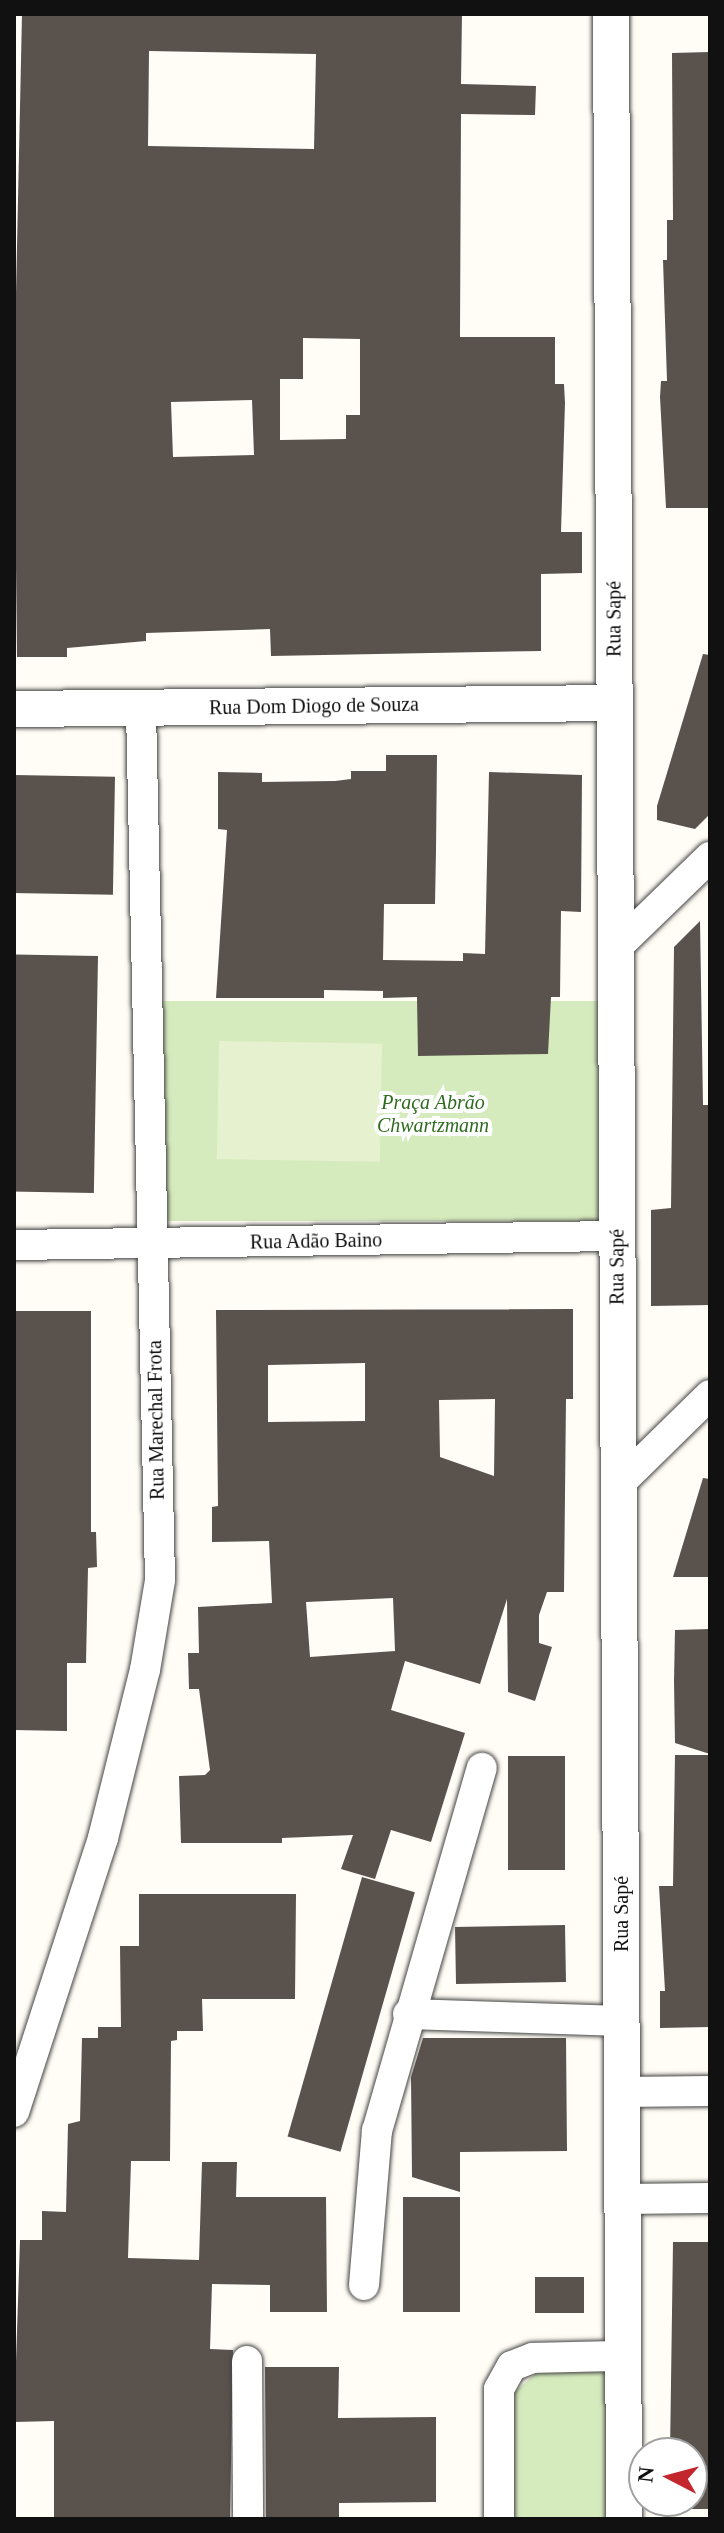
<!DOCTYPE html>
<html>
<head>
<meta charset="utf-8">
<style>
	body { margin:0 }
	#map { position:relative; width:724px; height:2533px; overflow:hidden; background:#fffdf5; font-family:Georgia,serif }
	div>[style] { position:absolute }
	.green>* { inset:0; background:#d5ebbd; transform-origin:0 0 }
	.pitch>* { inset:0; background:#e6f2cf; transform-origin:0 0 }
	.building>* { inset:0; background:#5a524d; transform-origin:0 0 }
	.roads { filter:drop-shadow(0 0 2px #444) drop-shadow(0 0 2px #444) }
	.minor>* { height:30px; margin:-15px; padding:0 15px; transform-origin:15px; border-radius:15px; background:#fff }
	.tertiary>* { height:36px; margin:-18px; padding:0 18px; transform-origin:18px; border-radius:18px; background:#fff }
	span { translate:-50% -50%; white-space:nowrap; text-align:center; line-height:1.15; -webkit-text-stroke:8px #fff; paint-order:stroke }
	.street-label { font-size:20px; color:#111 }
	.park-label { font-size:20px; color:#2f6b1f; font-style:italic }
	.frame { position:absolute; inset:0; border:16px solid #111; pointer-events:none }
	.north { position:absolute; left:628px; top:2437px; width:80px; height:80px; box-sizing:border-box; background:#fff; border:2px solid #a0a0a0; border-radius:50%; rotate:276deg; font-size:22px; font-weight:700; line-height:32px; text-align:center; color:#111 }
	.north::after { content:''; display:block; margin:auto; width:28px; height:36px; background:#c4262e; clip-path:polygon(50% 0,100% 100%,50% 72%,0 100%) }
</style>
</head>
<body>
<div id="map">
	<div class="green">
		<i style="left:156px;top:1001px;width:453px;height:220px"></i>
		<i style="clip-path:polygon(609px 2365px,611px 2519px,512px 2519px,512px 2394px,540px 2370px)"></i>
	</div>
	<div class="pitch">
		<i style="left:219px;top:1041px;width:163px;height:118px;rotate:1deg"></i>
	</div>
	<div class="building">
		<i style="clip-path:polygon(evenodd,22px 14px,462px 14px,461px 84px,536px 86px,535px 115px,461px 114px,460px 337px,555px 337px,555px 384px,564px 384px,565px 403px,561px 532px,582px 532px,582px 573px,541px 574px,541px 651px,271px 656px,270px 629px,146px 633px,146px 641px,67px 648px,67px 657px,17px 657px,14px 386px,22px 14px,149px 51px,316px 54px,314px 149px,148px 146px,149px 51px,22px 14px,303px 338px,360px 339px,360px 415px,346px 415px,346px 439px,280px 440px,280px 379px,303px 379px,303px 338px,22px 14px,252px 400px,254px 455px,173px 457px,171px 402px,252px 400px)"></i>
		<i style="clip-path:polygon(710px 52px,710px 508px,666px 508px,660px 397px,661px 381px,667px 381px,663px 260px,667px 260px,667px 220px,673px 220px,672px 53px)"></i>
		<i style="clip-path:polygon(703px 654px,710px 655px,710px 814px,695px 829px,657px 820px,657px 806px)"></i>
		<i style="clip-path:polygon(386px 755px,437px 755px,436px 851px,435px 904px,384px 904px,383px 960px,463px 961px,463px 953px,485px 954px,489px 772px,582px 775px,581px 912px,561px 911px,560px 997px,551px 997px,548px 1054px,418px 1056px,417px 997px,383px 998px,383px 991px,324px 990px,324px 998px,216px 998px,227px 830px,218px 829px,218px 772px,262px 773px,262px 782px,335px 781px,351px 779px,351px 771px,386px 771px)"></i>
		<i style="left:14px;top:775px;width:101px;height:118px;rotate:1deg"></i>
		<i style="clip-path:polygon(700px 921px,703px 1105px,710px 1105px,710px 1305px,651px 1306px,651px 1210px,671px 1208px,674px 947px)"></i>
		<i style="left:98px;top:956px;width:237px;height:83px;rotate:91deg"></i>
		<i style="clip-path:polygon(evenodd,573px 1309px,573px 1399px,566px 1399px,564px 1592px,547px 1592px,539px 1615px,539px 1643px,552px 1647px,535px 1701px,508px 1692px,507px 1599px,480px 1684px,405px 1661px,391px 1710px,465px 1733px,431px 1842px,391px 1830px,375px 1879px,341px 1869px,353px 1835px,282px 1838px,282px 1843px,181px 1843px,179px 1776px,205px 1775px,210px 1770px,199px 1689px,189px 1689px,188px 1653px,199px 1653px,198px 1607px,272px 1603px,269px 1541px,212px 1542px,212px 1507px,218px 1506px,216px 1310px,573px 1309px,365px 1363px,365px 1421px,268px 1422px,268px 1365px,365px 1363px,573px 1309px,495px 1399px,494px 1476px,440px 1457px,439px 1400px,495px 1399px,573px 1309px,393px 1598px,395px 1651px,310px 1657px,306px 1602px,393px 1598px)"></i>
		<i style="clip-path:polygon(14px 1311px,91px 1311px,91px 1532px,96px 1532px,97px 1567px,88px 1568px,86px 1663px,67px 1663px,67px 1731px,14px 1730px)"></i>
		<i style="clip-path:polygon(703px 1478px,710px 1479px,710px 1577px,673px 1577px)"></i>
		<i style="clip-path:polygon(710px 1629px,710px 1754px,675px 1743px,674px 1681px,675px 1630px)"></i>
		<i style="clip-path:polygon(675px 1755px,710px 1755px,710px 2027px,660px 2028px,660px 1991px,665px 1991px,659px 1886px,673px 1886px)"></i>
		<i style="left:508px;top:1756px;width:57px;height:114px"></i>
		<i style="left:362px;top:1877px;width:55px;height:270px;rotate:16deg"></i>
		<i style="clip-path:polygon(139px 1894px,296px 1894px,295px 1999px,202px 1999px,203px 2031px,177px 2031px,177px 2040px,171px 2041px,170px 2161px,131px 2161px,128px 2258px,199px 2260px,202px 2162px,237px 2162px,236px 2197px,326px 2197px,327px 2312px,270px 2312px,270px 2285px,212px 2284px,210px 2349px,233px 2350px,230px 2519px,54px 2519px,54px 2421px,14px 2422px,20px 2240px,42px 2240px,42px 2211px,66px 2212px,68px 2124px,80px 2121px,82px 2038px,98px 2038px,98px 2027px,121px 2027px,120px 1946px,139px 1946px)"></i>
		<i style="left:565px;top:1925px;width:57px;height:110px;rotate:89deg"></i>
		<i style="clip-path:polygon(423px 2038px,566px 2038px,567px 2151px,460px 2152px,460px 2192px,412px 2177px,411px 2077px)"></i>
		<i style="left:460px;top:2197px;width:115px;height:57px;rotate:90deg"></i>
		<i style="clip-path:polygon(673px 2242px,710px 2242px,710px 2509px,674px 2509px,674px 2501px,692px 2501px,692px 2453px,670px 2453px)"></i>
		<i style="left:535px;top:2277px;width:49px;height:36px"></i>
		<i style="clip-path:polygon(265px 2367px,339px 2367px,338px 2418px,436px 2417px,436px 2502px,339px 2503px,339px 2519px,266px 2519px)"></i>
	</div>
	<div class="roads">
		<div class="minor">
			<i style="left:616px;top:948px;width:131px;rotate:-44.1deg"></i>
			<i style="left:14px;top:1245px;width:603px;rotate:-0.86deg"></i>
			<i style="left:619px;top:1484px;width:127px;rotate:-44.4deg"></i>
			<i style="left:408px;top:2014px;width:214px;rotate:1.9deg"></i>
			<i style="left:622px;top:2092px;width:88px;rotate:-0.7deg"></i>
			<i style="left:14px;top:2112px;width:288px;rotate:-72deg"></i>
			<i style="left:103px;top:1838px;width:173px;rotate:-76deg"></i>
			<i style="left:145px;top:1670px;width:91px;rotate:-80.5deg"></i>
			<i style="left:160px;top:1580px;width:873px;rotate:-91.25deg"></i>
			<i style="left:622px;top:2199px;width:88px;rotate:-0.7deg"></i>
			<i style="left:364px;top:2285px;width:155px;rotate:-85.2deg"></i>
			<i style="left:377px;top:2131px;width:378px;rotate:-73.9deg"></i>
			<i style="left:247px;top:2361px;width:158px;rotate:89.6deg"></i>
			<i style="left:499px;top:2519px;width:130px;rotate:-90deg"></i>
			<i style="left:499px;top:2389px;width:26px;rotate:-61deg"></i>
			<i style="left:512px;top:2366px;width:22px;rotate:-21deg"></i>
			<i style="left:533px;top:2358px;width:90px;rotate:-1.3deg"></i>
		</div>
		<div class="tertiary">
			<i style="left:611px;top:14px;width:2505px;rotate:89.7deg"></i>
			<i style="left:14px;top:709px;width:601px;rotate:-0.57deg"></i>
		</div>
	</div>
	<div class="street-label">
		<span style="left:614px;top:619px;rotate:-90deg">Rua Sapé</span>
		<span style="left:314px;top:706px;rotate:-1deg">Rua Dom Diogo de Souza</span>
		<span style="left:316px;top:1241px;rotate:-1deg">Rua Adão Baino</span>
		<span style="left:617px;top:1267px;rotate:-90deg">Rua Sapé</span>
		<span style="left:156px;top:1420px;rotate:-91deg">Rua Marechal Frota</span>
		<span style="left:621px;top:1914px;rotate:-90deg">Rua Sapé</span>
	</div>
	<div class="park-label">
		<span style="left:433px;top:1114px">Praça Abrão<br>Chwartzmann</span>
	</div>
	<div class="frame"></div>
	<div class="north">N</div>
</div>
</body>
</html>
